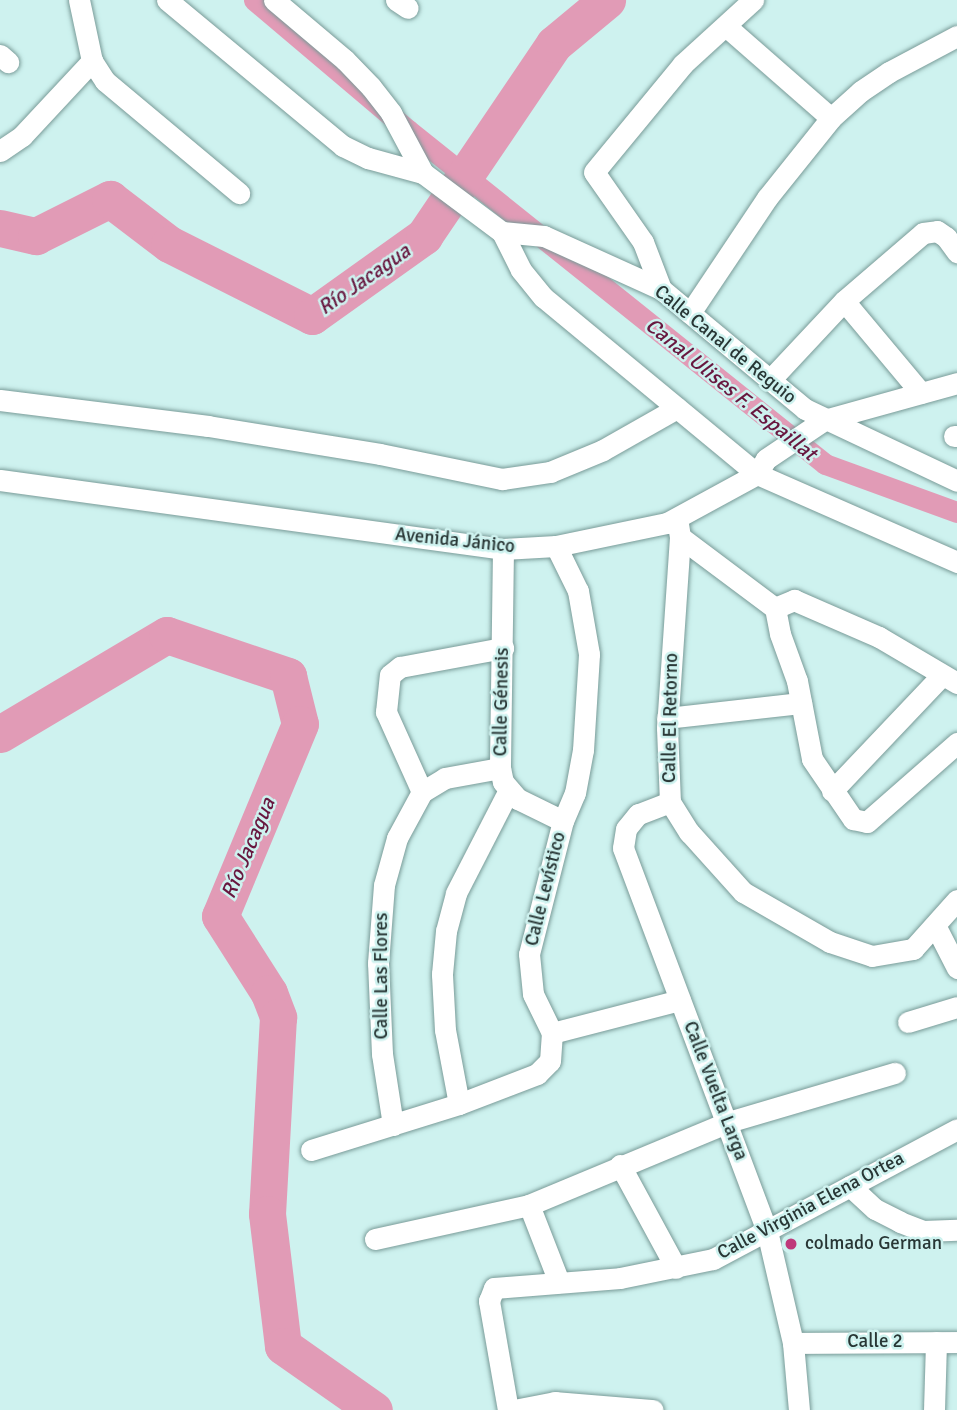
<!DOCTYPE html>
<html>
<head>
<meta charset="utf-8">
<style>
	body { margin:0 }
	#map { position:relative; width:957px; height:1410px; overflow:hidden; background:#cef2ef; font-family:Signika,sans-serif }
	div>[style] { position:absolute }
	.canal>* { height:21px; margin:-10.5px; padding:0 10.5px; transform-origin:10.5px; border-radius:10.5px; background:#e19bb6 }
	.river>* { height:37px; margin:-18.5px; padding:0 18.5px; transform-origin:18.5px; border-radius:18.5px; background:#e19bb6 }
	.roads { filter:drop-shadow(0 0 2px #799b98) drop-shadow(0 0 2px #799b98) }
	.minor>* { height:21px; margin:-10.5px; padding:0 10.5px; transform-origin:10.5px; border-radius:10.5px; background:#fff }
	.dots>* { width:19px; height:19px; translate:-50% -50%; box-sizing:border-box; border:4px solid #cef2ef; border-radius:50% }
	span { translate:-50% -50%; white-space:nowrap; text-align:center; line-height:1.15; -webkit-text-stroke:5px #cef2ef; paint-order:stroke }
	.street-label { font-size:19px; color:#283635 }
	.poi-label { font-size:19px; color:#283635 }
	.left { translate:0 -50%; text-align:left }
	.water-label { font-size:21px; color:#68173f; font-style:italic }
</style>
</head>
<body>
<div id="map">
	<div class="canal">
		<i style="left:254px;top:0;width:202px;rotate:40.2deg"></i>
		<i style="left:408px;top:130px;width:534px;rotate:38.69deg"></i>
		<i style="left:825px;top:464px;width:140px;rotate:20deg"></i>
	</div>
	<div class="river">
		<i style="left:0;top:228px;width:37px;rotate:13deg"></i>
		<i style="left:36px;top:236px;width:83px;rotate:-26.6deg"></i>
		<i style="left:110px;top:199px;width:74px;rotate:37.3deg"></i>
		<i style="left:169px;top:244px;width:160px;rotate:26.7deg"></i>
		<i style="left:312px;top:316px;width:138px;rotate:-35.5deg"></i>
		<i style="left:424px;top:236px;width:232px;rotate:-55.9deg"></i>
		<i style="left:554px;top:44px;width:69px;rotate:-39.7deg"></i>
		<i style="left:0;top:734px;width:194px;rotate:-30.7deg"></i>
		<i style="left:167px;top:635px;width:128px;rotate:18.7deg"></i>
		<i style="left:288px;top:676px;width:49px;rotate:76deg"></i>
		<i style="left:300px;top:724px;width:208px;rotate:112.6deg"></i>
		<i style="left:220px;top:916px;width:91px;rotate:57.5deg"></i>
		<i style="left:269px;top:993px;width:26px;rotate:69deg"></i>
		<i style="left:278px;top:1017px;width:197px;rotate:93.2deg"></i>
		<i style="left:267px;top:1214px;width:133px;rotate:83.1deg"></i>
		<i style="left:283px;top:1346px;width:111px;rotate:35.1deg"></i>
	</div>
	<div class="roads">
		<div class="minor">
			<i style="left:79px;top:0;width:62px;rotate:78deg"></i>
			<i style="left:92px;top:61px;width:24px;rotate:57deg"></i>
			<i style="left:105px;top:81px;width:175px;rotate:39.9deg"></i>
			<i style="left:167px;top:0;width:229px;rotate:39.7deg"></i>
			<i style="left:343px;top:146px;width:28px;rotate:26deg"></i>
			<i style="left:368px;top:158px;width:57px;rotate:15.3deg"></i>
			<i style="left:423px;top:173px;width:99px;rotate:36.8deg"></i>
			<i style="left:502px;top:232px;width:42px;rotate:5.4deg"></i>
			<i style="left:544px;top:236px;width:128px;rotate:24.4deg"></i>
			<i style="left:661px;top:289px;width:187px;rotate:39.8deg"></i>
			<i style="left:805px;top:409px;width:168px;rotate:25.3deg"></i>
			<i style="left:274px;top:0;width:93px;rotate:40.2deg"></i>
			<i style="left:345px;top:60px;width:37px;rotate:46deg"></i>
			<i style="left:371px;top:87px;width:33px;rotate:52deg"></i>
			<i style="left:391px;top:113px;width:68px;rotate:61.9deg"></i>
			<i style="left:396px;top:0;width:14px;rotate:34deg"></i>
			<i style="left:727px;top:27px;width:138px;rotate:41.2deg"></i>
			<i style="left:0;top:55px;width:11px;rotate:41deg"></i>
			<i style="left:0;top:151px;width:27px;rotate:-34deg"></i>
			<i style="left:22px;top:136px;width:103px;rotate:-47deg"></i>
			<i style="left:502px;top:232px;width:42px;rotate:63.4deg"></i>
			<i style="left:521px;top:270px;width:35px;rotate:51deg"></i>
			<i style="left:543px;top:297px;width:278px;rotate:39.6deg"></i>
			<i style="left:757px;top:474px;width:219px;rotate:23.7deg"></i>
			<i style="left:661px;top:289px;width:50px;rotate:-111deg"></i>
			<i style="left:643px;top:242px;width:85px;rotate:-125deg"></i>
			<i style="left:594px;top:172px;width:140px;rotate:-50.5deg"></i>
			<i style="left:683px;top:64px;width:95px;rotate:-42.4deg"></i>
			<i style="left:690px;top:313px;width:138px;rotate:-56.2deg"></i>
			<i style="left:767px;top:198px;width:102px;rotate:-51.3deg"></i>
			<i style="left:831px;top:118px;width:40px;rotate:-42deg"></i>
			<i style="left:861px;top:91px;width:34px;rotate:-34deg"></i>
			<i style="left:889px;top:72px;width:77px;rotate:-27.9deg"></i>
			<i style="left:770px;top:380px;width:108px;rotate:-46.9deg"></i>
			<i style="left:921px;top:393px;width:120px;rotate:-129.9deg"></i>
			<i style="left:844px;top:301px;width:104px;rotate:-40.7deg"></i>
			<i style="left:923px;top:233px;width:14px;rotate:-8deg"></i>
			<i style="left:937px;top:231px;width:11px;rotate:34deg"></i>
			<i style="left:946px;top:237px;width:19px;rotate:54deg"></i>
			<i style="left:0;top:400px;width:210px;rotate:7.1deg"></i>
			<i style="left:208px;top:426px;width:174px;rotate:9.2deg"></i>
			<i style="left:380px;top:454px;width:125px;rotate:11.6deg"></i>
			<i style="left:502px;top:479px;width:49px;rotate:-8.3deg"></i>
			<i style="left:550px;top:472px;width:57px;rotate:-22.5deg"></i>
			<i style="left:603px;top:450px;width:85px;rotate:-29.6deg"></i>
			<i style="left:954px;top:436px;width:3px"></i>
			<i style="left:0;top:480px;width:508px;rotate:7.81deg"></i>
			<i style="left:503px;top:549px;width:53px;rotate:-3.2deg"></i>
			<i style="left:556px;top:546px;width:113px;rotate:-11.7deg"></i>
			<i style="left:667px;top:523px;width:102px;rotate:-28.6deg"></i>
			<i style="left:757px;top:474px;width:17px;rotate:-59deg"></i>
			<i style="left:766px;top:459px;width:70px;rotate:-33.9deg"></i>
			<i style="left:824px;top:420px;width:138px;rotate:-15.5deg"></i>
			<i style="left:677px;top:518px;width:19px;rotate:81deg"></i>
			<i style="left:680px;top:537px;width:191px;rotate:93.9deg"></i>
			<i style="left:667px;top:728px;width:74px;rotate:87.7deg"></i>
			<i style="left:670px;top:802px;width:36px;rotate:58deg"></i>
			<i style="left:689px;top:832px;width:81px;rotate:48deg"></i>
			<i style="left:743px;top:892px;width:100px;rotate:29.9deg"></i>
			<i style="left:830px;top:942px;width:44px;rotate:18.4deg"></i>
			<i style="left:872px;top:956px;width:42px;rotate:-9.7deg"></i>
			<i style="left:913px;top:949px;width:66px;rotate:-48.1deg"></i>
			<i style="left:680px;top:537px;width:119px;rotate:36.8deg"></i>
			<i style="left:775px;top:608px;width:26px;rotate:79deg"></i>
			<i style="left:780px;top:634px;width:50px;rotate:70.1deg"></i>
			<i style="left:797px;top:681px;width:79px;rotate:79.1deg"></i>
			<i style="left:812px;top:759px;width:73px;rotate:55.7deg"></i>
			<i style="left:853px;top:819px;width:14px;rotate:12deg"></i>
			<i style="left:867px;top:822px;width:120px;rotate:-41.3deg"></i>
			<i style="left:503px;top:549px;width:219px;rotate:90.8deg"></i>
			<i style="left:500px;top:768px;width:14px;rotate:78deg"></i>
			<i style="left:503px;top:782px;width:23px;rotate:49deg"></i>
			<i style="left:518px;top:799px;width:50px;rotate:26.1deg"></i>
			<i style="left:775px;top:608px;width:21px;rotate:-23deg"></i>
			<i style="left:794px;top:600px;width:93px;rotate:23.5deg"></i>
			<i style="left:879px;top:637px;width:91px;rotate:30.5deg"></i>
			<i style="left:667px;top:718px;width:135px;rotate:-6.4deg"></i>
			<i style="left:832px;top:791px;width:160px;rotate:-46.5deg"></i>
			<i style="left:422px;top:792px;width:88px;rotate:-114.2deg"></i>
			<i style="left:386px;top:712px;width:37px;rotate:-84deg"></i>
			<i style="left:390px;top:675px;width:13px;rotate:-39deg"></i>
			<i style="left:400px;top:667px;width:105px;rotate:-10.5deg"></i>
			<i style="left:670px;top:802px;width:34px;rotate:159deg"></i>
			<i style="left:638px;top:814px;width:19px;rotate:129deg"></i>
			<i style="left:626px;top:829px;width:19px;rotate:99deg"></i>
			<i style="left:623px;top:848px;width:409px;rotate:69.4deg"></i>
			<i style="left:767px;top:1231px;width:115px;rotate:76.9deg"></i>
			<i style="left:793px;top:1343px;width:67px;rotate:84.9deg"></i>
			<i style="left:936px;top:927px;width:46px;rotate:62.9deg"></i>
			<i style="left:908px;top:1022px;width:51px;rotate:-17deg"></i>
			<i style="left:552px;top:1033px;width:132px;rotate:-14.5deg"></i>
			<i style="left:459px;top:1104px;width:75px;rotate:-100.7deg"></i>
			<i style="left:445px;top:1030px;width:56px;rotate:-93.1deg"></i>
			<i style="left:442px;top:974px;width:43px;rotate:-84.7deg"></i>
			<i style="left:446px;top:931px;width:39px;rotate:-75deg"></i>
			<i style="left:456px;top:893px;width:114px;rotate:-62.8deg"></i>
			<i style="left:393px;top:1125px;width:72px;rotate:-98.8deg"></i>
			<i style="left:382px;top:1054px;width:91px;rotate:-92.5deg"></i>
			<i style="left:378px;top:963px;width:78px;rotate:-85.6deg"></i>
			<i style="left:384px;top:885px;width:49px;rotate:-74.5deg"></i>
			<i style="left:397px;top:838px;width:52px;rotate:-61.5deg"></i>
			<i style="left:422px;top:792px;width:27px;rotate:-31deg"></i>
			<i style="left:445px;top:778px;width:56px;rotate:-10.3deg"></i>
			<i style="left:311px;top:1150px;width:155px;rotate:-17.3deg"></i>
			<i style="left:459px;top:1104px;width:84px;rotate:-21deg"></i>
			<i style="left:537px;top:1074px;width:18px;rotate:-45deg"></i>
			<i style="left:550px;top:1061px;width:28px;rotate:-86deg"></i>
			<i style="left:552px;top:1033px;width:43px;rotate:-116deg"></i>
			<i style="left:533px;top:994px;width:40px;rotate:-95.7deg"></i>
			<i style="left:529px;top:954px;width:137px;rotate:-75.7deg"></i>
			<i style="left:563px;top:821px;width:30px;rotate:-67deg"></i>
			<i style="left:575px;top:793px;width:44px;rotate:-79.5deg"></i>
			<i style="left:583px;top:750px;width:96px;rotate:-86.4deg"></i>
			<i style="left:589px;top:654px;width:64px;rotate:-99.9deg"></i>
			<i style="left:578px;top:591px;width:50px;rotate:-116.1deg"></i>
			<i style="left:620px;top:1165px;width:117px;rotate:61.5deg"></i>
			<i style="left:850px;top:1186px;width:34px;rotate:43deg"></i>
			<i style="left:875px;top:1209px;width:28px;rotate:27deg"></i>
			<i style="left:900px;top:1222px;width:25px;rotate:21deg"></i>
			<i style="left:923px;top:1231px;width:34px;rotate:-2deg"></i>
			<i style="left:529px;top:1205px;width:83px;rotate:68.7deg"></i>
			<i style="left:375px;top:1239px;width:158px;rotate:-12.4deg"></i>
			<i style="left:529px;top:1205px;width:216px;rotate:-22.6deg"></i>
			<i style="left:728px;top:1122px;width:174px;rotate:-16.4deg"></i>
			<i style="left:793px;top:1343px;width:164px;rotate:-0.3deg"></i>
			<i style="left:508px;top:1410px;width:111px;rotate:-99.9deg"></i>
			<i style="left:489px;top:1301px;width:14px;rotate:-69deg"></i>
			<i style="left:494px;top:1288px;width:126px;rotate:-4.5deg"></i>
			<i style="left:620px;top:1278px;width:95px;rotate:-11.5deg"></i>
			<i style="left:713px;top:1259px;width:276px;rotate:-28deg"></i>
			<i style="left:514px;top:1410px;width:42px;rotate:-11deg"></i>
			<i style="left:555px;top:1402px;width:98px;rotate:4.7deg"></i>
			<i style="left:934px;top:1410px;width:68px;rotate:-88.3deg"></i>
		</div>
	</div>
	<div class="dots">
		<i style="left:791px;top:1244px;background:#bf397a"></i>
	</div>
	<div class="street-label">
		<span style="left:725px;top:345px;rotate:39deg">Calle Canal de Reguio</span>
		<span style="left:455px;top:541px;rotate:6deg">Avenida Jánico</span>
		<span style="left:502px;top:702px;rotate:-89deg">Calle Génesis</span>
		<span style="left:671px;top:718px;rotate:-89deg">Calle El Retorno</span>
		<span style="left:546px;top:889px;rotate:-76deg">Calle Levístico</span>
		<span style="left:382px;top:976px;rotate:-90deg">Calle Las Flores</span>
		<span style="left:715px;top:1091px;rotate:69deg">Calle Vuelta Larga</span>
		<span style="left:811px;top:1206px;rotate:-28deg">Calle Virginia Elena Ortea</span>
		<span style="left:875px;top:1342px">Calle 2</span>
	</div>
	<div class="poi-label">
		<span class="left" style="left:805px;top:1244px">colmado German</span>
	</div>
	<div class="water-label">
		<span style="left:364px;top:279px;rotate:-35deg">Río Jacagua</span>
		<span style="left:731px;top:389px;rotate:39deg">Canal Ulises F. Espaillat</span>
		<span style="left:248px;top:848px;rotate:-67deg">Río Jacagua</span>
	</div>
</div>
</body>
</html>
